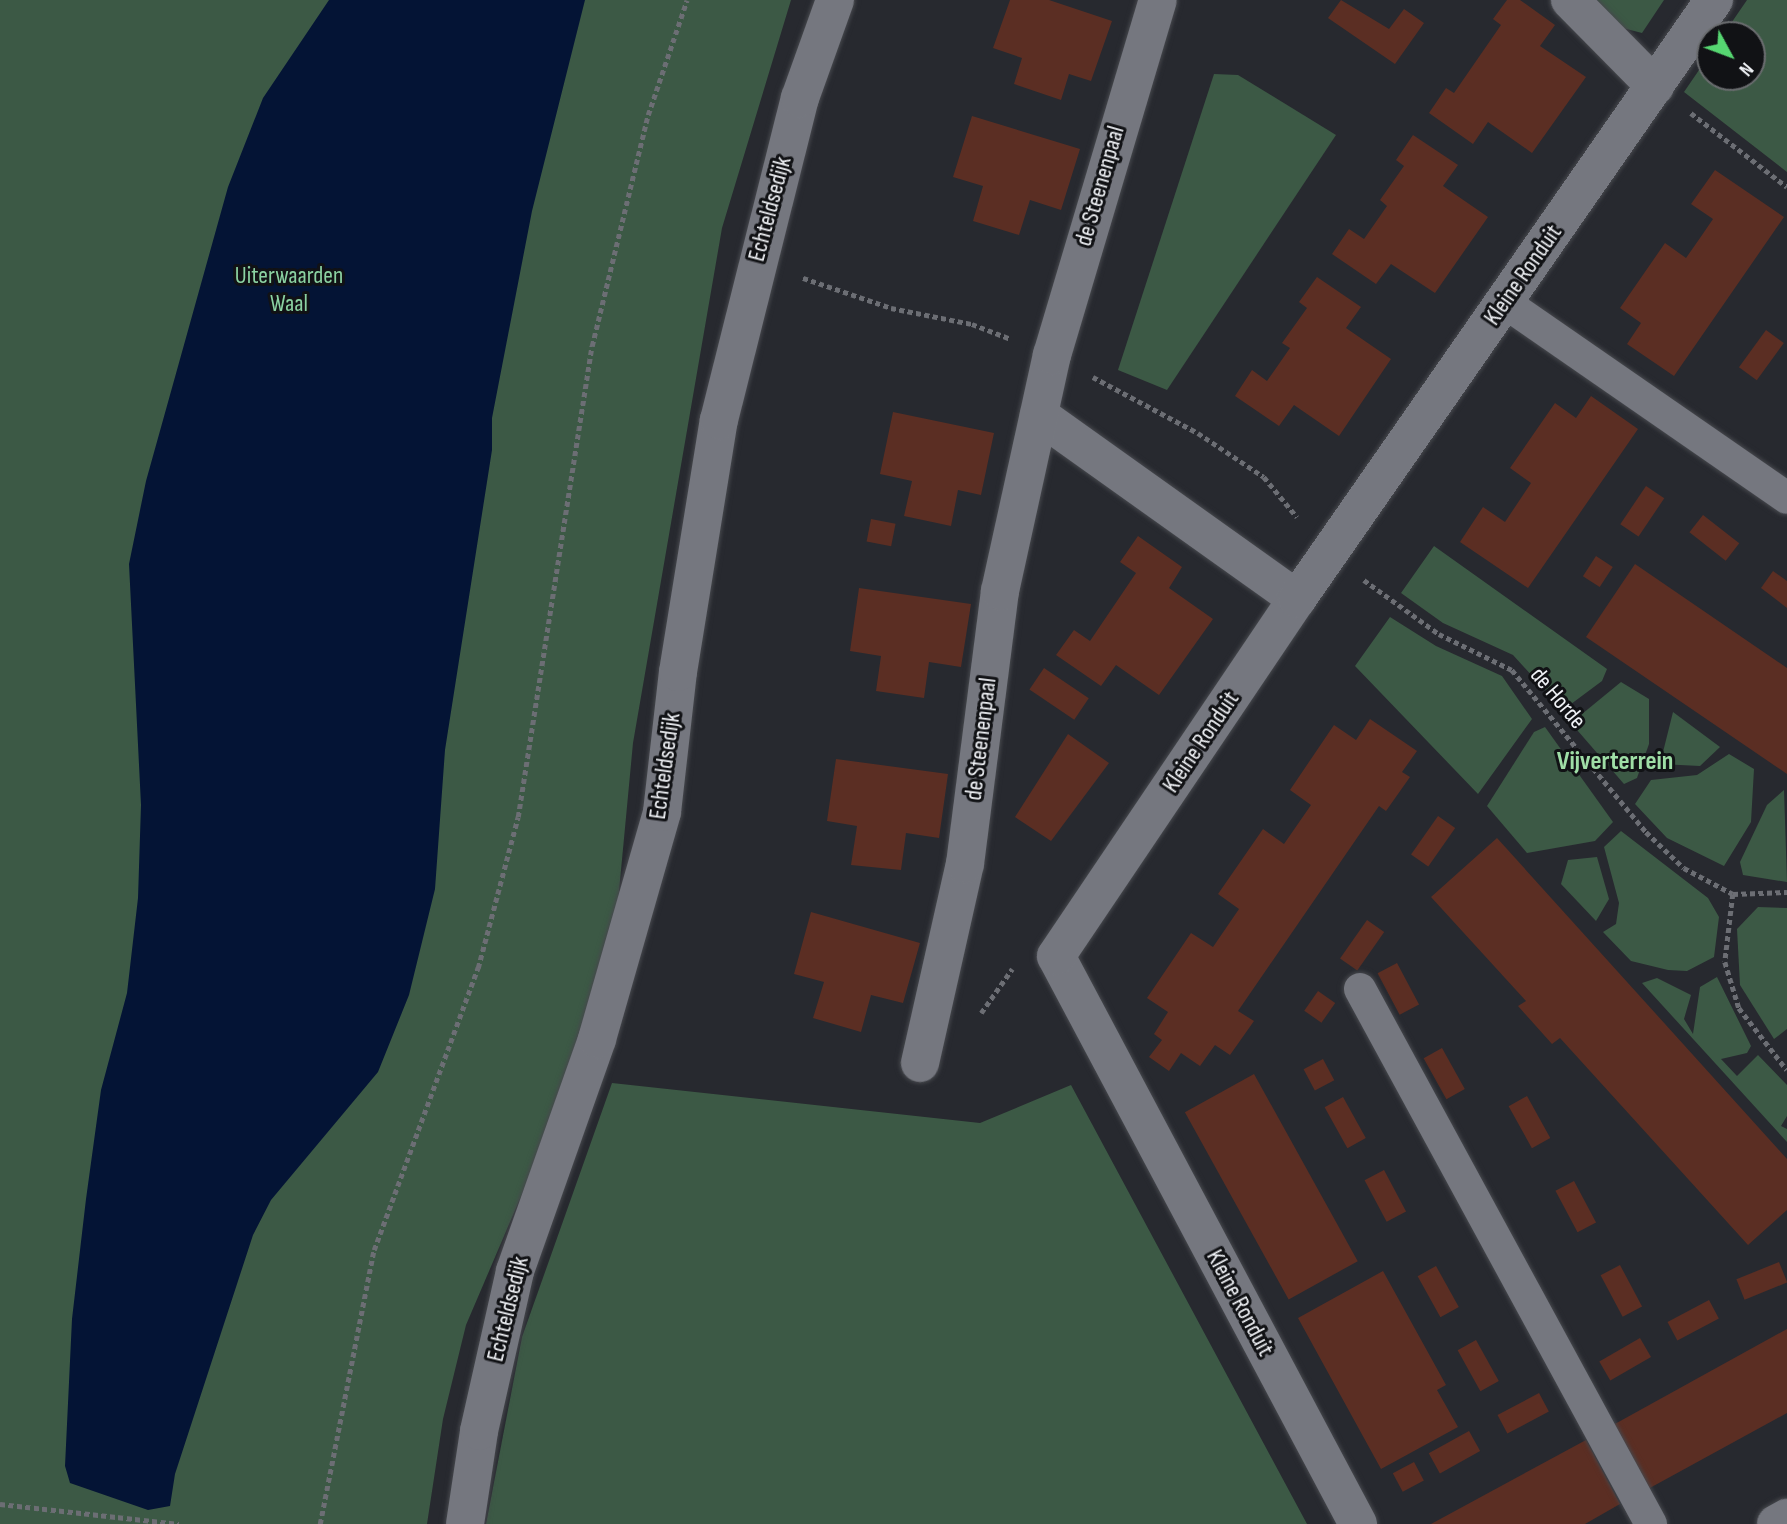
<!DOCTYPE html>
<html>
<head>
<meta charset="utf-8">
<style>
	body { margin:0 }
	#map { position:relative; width:1787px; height:1524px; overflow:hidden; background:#27292f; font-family:"Sofia Sans Condensed",sans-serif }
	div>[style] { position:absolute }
	.green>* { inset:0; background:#3c5945 }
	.water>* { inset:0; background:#041435 }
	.building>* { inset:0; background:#5b2e23; transform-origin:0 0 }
	.path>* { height:4.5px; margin-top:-2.25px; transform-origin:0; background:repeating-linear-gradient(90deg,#6c6e74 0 5px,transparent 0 8.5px) }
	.roads { filter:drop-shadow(0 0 2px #46484d) drop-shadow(0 0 2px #46484d) }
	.lane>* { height:32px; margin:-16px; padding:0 16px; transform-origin:16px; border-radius:16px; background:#75777f }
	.street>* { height:38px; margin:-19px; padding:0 19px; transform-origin:19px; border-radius:19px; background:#75777f }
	span { translate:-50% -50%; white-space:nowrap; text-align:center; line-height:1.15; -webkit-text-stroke:6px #111215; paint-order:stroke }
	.street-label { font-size:24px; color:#f0f2f6 }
	.park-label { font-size:24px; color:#8bd2a2 }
	.neighbourhood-label { font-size:26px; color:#9fdea6; font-weight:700 }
	.north { position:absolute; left:1696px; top:21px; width:70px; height:70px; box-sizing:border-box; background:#111215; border:2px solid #6a6c6f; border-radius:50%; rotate:131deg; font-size:19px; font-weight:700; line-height:28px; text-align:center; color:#f0f2f6 }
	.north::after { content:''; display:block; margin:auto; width:24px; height:32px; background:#56d671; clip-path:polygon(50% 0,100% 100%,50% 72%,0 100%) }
</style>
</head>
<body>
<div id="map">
	<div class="green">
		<i style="clip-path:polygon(0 0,791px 0,722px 228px,633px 743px,618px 902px,578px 1063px,466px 1325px,443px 1419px,427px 1524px,0 1524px)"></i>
		<i style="clip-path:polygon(1590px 0,1664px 0,1642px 33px,1611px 25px)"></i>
		<i style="clip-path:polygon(1747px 0,1787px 0,1787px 172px,1684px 92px,1710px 54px,1710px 77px,1752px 77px,1752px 35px,1723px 35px)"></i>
		<i style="clip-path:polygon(1214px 74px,1238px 75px,1336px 135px,1167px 390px,1118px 370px)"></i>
		<i style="clip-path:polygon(1434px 546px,1607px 669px,1602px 681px,1563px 710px,1513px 655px,1443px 623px,1401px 593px)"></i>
		<i style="clip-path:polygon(1390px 617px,1436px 646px,1502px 676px,1532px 719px,1478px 794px,1355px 666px)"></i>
		<i style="clip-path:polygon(1621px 682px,1649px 699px,1649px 744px,1637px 778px,1624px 784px,1571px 723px)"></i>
		<i style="clip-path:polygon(1673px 712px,1720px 747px,1700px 766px,1660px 764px)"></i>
		<i style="clip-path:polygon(1545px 727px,1613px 822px,1595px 841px,1527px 853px,1487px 806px,1534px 732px)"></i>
		<i style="clip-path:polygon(1729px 754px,1754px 769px,1751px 822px,1724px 866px,1667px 838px,1635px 804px,1651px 780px,1697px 775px)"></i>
		<i style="clip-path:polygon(1784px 790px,1787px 882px,1743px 875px,1740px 862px,1767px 805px)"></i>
		<i style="clip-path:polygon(1621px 831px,1708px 898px,1719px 917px,1714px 957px,1687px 971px,1668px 970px,1631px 961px,1603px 932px,1616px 924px,1619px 903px,1604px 847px)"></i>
		<i style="clip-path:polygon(1597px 857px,1609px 899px,1596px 921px,1561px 884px,1568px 860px)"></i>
		<i style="clip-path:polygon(1758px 907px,1787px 908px,1787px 1029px,1774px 1039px,1740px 985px,1737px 929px)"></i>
		<i style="clip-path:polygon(1717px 977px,1751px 1046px,1747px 1053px,1721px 1059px,1737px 1076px,1758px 1055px,1787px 1085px,1787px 1116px,1781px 1126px,1787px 1129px,1787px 1142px,1642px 983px,1657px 978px,1691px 995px,1684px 1019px,1693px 1034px,1700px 987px)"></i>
		<i style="clip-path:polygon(612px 1083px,980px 1123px,1071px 1085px,1307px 1524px,486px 1524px,522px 1337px)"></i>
	</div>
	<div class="water">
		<i style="clip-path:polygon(329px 0,585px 0,532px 211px,492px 418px,492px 450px,445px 750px,435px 889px,409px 995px,378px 1072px,271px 1200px,253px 1235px,175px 1474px,170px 1506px,148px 1510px,70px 1483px,65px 1466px,72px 1319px,86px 1199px,101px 1090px,127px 993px,138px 898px,141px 805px,129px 564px,146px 481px,228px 187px,263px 98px)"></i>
	</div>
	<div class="building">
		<i style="clip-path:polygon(1010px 0,1049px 0,1112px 21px,1091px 81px,1069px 74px,1061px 100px,1014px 84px,1022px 58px,993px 48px)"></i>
		<i style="clip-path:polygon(1341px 0,1389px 29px,1404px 9px,1424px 23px,1395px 64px,1328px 18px)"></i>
		<i style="clip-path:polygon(1507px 0,1520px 0,1555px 25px,1540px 46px,1586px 77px,1532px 153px,1488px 122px,1473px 144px,1429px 113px,1446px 88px,1454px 93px,1501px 25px,1493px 19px)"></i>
		<i style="clip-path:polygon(972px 116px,1080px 149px,1061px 210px,1030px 200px,1019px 235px,973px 221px,983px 186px,953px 177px)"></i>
		<i style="clip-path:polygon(1413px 135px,1458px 165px,1443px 186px,1488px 217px,1435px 293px,1391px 264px,1376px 284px,1332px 254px,1349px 229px,1364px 239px,1387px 206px,1380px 200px,1404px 166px,1396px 160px)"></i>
		<i style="clip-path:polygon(1715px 170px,1784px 217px,1674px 376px,1627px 344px,1641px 323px,1620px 308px,1665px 243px,1686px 258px,1700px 238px,1713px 219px,1691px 204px)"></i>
		<i style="clip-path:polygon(1317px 277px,1361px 307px,1346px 328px,1391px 359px,1339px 436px,1294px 405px,1279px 426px,1235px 396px,1252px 370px,1267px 381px,1290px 348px,1282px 343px,1307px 308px,1299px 302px)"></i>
		<i style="left:1766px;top:330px;width:22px;height:46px;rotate:36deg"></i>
		<i style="clip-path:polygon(1591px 396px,1638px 429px,1528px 588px,1460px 542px,1483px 507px,1505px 522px,1531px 483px,1510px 468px,1555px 403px,1576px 418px)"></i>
		<i style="clip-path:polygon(893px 412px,994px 433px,981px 495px,958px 490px,951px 526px,904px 516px,912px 481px,880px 474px)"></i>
		<i style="left:1646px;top:486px;width:22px;height:46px;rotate:34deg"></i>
		<i style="left:1703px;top:515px;width:46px;height:22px;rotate:38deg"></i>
		<i style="left:871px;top:519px;width:25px;height:23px;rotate:11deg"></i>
		<i style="clip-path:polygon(1138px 536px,1182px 567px,1169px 588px,1213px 619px,1159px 695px,1116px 665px,1101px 686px,1056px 655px,1074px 630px,1090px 641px,1136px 573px,1120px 562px)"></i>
		<i style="left:1596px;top:556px;width:20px;height:24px;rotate:33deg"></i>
		<i style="clip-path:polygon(1635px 564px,1787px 668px,1787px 774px,1586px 637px)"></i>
		<i style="clip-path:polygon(1773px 571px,1787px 581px,1787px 608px,1761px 588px)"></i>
		<i style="clip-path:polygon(859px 588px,971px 604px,961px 667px,929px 662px,924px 698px,876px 691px,881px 656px,850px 651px)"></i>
		<i style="left:1044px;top:668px;width:54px;height:26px;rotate:34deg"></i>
		<i style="clip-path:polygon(1370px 719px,1417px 751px,1402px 772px,1410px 777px,1386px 811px,1379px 806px,1238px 1011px,1254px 1021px,1230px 1055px,1215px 1045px,1200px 1066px,1181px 1053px,1169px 1071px,1149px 1057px,1162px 1040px,1154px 1034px,1168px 1012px,1147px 998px,1191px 933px,1213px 947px,1239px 909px,1218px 894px,1263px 829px,1284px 844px,1311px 805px,1290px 790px,1334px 725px,1356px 740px)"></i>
		<i style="clip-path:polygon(1068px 734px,1109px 763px,1051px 841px,1015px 817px)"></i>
		<i style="clip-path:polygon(836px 759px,948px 774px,939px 838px,906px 833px,901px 870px,851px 865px,857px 826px,827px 821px)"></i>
		<i style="left:1438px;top:816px;width:21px;height:47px;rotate:35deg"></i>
		<i style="clip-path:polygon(1497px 838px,1787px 1159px,1787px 1210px,1748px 1245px,1560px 1038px,1552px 1044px,1518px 1006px,1526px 1001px,1431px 897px)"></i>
		<i style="clip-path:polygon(811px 912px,920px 943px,903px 1003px,871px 995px,861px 1032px,813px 1018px,824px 982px,794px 974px)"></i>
		<i style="left:1367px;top:920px;width:21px;height:47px;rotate:35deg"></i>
		<i style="left:1397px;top:963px;width:47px;height:22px;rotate:62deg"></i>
		<i style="left:1318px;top:991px;width:21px;height:24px;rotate:35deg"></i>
		<i style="left:1442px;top:1048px;width:47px;height:21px;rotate:61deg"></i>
		<i style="left:1323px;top:1059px;width:24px;height:22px;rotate:62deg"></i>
		<i style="left:1254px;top:1074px;width:214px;height:79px;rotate:61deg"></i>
		<i style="left:1527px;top:1096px;width:48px;height:21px;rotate:61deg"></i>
		<i style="left:1343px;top:1097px;width:47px;height:21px;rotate:61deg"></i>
		<i style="left:1384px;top:1170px;width:47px;height:22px;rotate:62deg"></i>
		<i style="left:1574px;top:1181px;width:47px;height:21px;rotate:62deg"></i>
		<i style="left:1779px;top:1262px;width:22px;height:46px;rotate:68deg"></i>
		<i style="left:1620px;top:1265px;width:47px;height:22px;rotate:62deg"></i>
		<i style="left:1436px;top:1266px;width:47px;height:21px;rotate:61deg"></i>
		<i style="clip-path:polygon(1383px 1271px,1446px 1385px,1437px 1390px,1458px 1427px,1381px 1469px,1298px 1318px)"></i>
		<i style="left:1709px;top:1300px;width:21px;height:47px;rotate:62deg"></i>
		<i style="clip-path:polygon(1787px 1329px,1787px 1413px,1648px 1489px,1613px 1425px)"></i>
		<i style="left:1640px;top:1338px;width:22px;height:47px;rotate:60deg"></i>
		<i style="left:1476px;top:1340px;width:47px;height:21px;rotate:61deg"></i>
		<i style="left:1539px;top:1393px;width:21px;height:47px;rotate:62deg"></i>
		<i style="left:1469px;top:1431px;width:23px;height:46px;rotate:61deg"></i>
		<i style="clip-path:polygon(1586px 1440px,1620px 1504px,1585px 1524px,1431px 1524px)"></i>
		<i style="left:1414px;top:1462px;width:21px;height:24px;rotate:62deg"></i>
	</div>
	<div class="path">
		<i style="left:1691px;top:113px;width:121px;rotate:37.6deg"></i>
		<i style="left:803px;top:278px;width:93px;rotate:18.8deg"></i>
		<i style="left:891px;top:308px;width:83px;rotate:11.2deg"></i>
		<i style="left:972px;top:324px;width:40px;rotate:21deg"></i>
		<i style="left:1093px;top:377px;width:119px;rotate:28.1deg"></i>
		<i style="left:1198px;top:433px;width:79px;rotate:33.7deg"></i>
		<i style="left:1264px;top:477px;width:52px;rotate:50.5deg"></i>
		<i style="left:1364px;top:580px;width:92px;rotate:35.8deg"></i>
		<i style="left:1439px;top:634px;width:81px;rotate:26.3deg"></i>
		<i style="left:1512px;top:670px;width:210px;rotate:50.4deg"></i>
		<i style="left:1646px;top:832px;width:52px;rotate:43.5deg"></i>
		<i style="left:1684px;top:868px;width:55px;rotate:28deg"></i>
		<i style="left:1733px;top:894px;width:54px;rotate:-2.1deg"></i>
		<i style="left:1733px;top:894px;width:68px;rotate:96.7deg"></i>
		<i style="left:1725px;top:962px;width:48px;rotate:73.1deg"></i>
		<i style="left:1739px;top:1008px;width:78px;rotate:52.3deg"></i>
		<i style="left:981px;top:1013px;width:54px;rotate:-54.8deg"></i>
		<i style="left:0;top:1504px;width:180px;rotate:6.4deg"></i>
		<i style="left:320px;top:1524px;width:279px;rotate:-78.9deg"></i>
		<i style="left:374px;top:1250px;width:301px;rotate:-69.8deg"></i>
		<i style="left:478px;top:968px;width:156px;rotate:-75.2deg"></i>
		<i style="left:518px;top:817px;width:477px;rotate:-81.1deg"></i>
		<i style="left:592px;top:346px;width:238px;rotate:-76.4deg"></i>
		<i style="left:648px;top:115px;width:121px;rotate:-71.3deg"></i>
	</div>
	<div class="roads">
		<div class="lane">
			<i style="left:1504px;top:302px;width:344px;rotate:34.7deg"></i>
			<i style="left:1360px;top:989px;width:609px;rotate:61.46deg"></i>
		</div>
		<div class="street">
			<i style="left:1570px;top:0;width:121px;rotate:45.3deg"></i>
			<i style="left:1039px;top:415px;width:317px;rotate:35.5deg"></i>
			<i style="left:920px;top:1063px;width:204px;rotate:-77.3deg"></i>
			<i style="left:965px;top:864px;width:275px;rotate:-82.7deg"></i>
			<i style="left:1000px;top:591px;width:242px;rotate:-77.6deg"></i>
			<i style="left:1052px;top:355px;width:370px;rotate:-73.4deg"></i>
			<i style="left:465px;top:1524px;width:94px;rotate:-81.4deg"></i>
			<i style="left:479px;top:1431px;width:164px;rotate:-77.3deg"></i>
			<i style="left:515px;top:1271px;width:246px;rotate:-70.5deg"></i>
			<i style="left:597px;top:1039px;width:236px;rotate:-74deg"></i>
			<i style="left:662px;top:812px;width:141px;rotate:-83.5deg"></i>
			<i style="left:678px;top:672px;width:255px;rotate:-80.8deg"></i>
			<i style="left:719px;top:420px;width:332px;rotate:-75.9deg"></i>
			<i style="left:800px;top:98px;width:104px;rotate:-70.3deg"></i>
			<i style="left:1358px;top:1524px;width:643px;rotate:-118deg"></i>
			<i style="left:1056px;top:956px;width:431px;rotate:-56deg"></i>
			<i style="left:1297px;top:599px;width:730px;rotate:-55.16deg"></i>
			<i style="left:1776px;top:1524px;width:13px;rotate:-29deg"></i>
		</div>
	</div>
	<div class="street-label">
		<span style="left:1100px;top:186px;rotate:-74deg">de Steenenpaal</span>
		<span style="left:770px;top:209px;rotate:-75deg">Echteldsedijk</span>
		<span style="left:1523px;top:275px;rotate:-55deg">Kleine Ronduit</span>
		<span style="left:1558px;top:698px;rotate:50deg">de Horde</span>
		<span style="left:981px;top:739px;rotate:-83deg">de Steenenpaal</span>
		<span style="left:1201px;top:742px;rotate:-56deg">Kleine Ronduit</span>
		<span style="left:665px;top:766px;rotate:-82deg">Echteldsedijk</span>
		<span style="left:1240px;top:1303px;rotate:62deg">Kleine Ronduit</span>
		<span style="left:508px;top:1309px;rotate:-76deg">Echteldsedijk</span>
	</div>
	<div class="park-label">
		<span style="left:289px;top:290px">Uiterwaarden<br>Waal</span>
	</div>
	<div class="neighbourhood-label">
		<span style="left:1615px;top:762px">Vijverterrein</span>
	</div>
	<div class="north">N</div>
</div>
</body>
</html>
